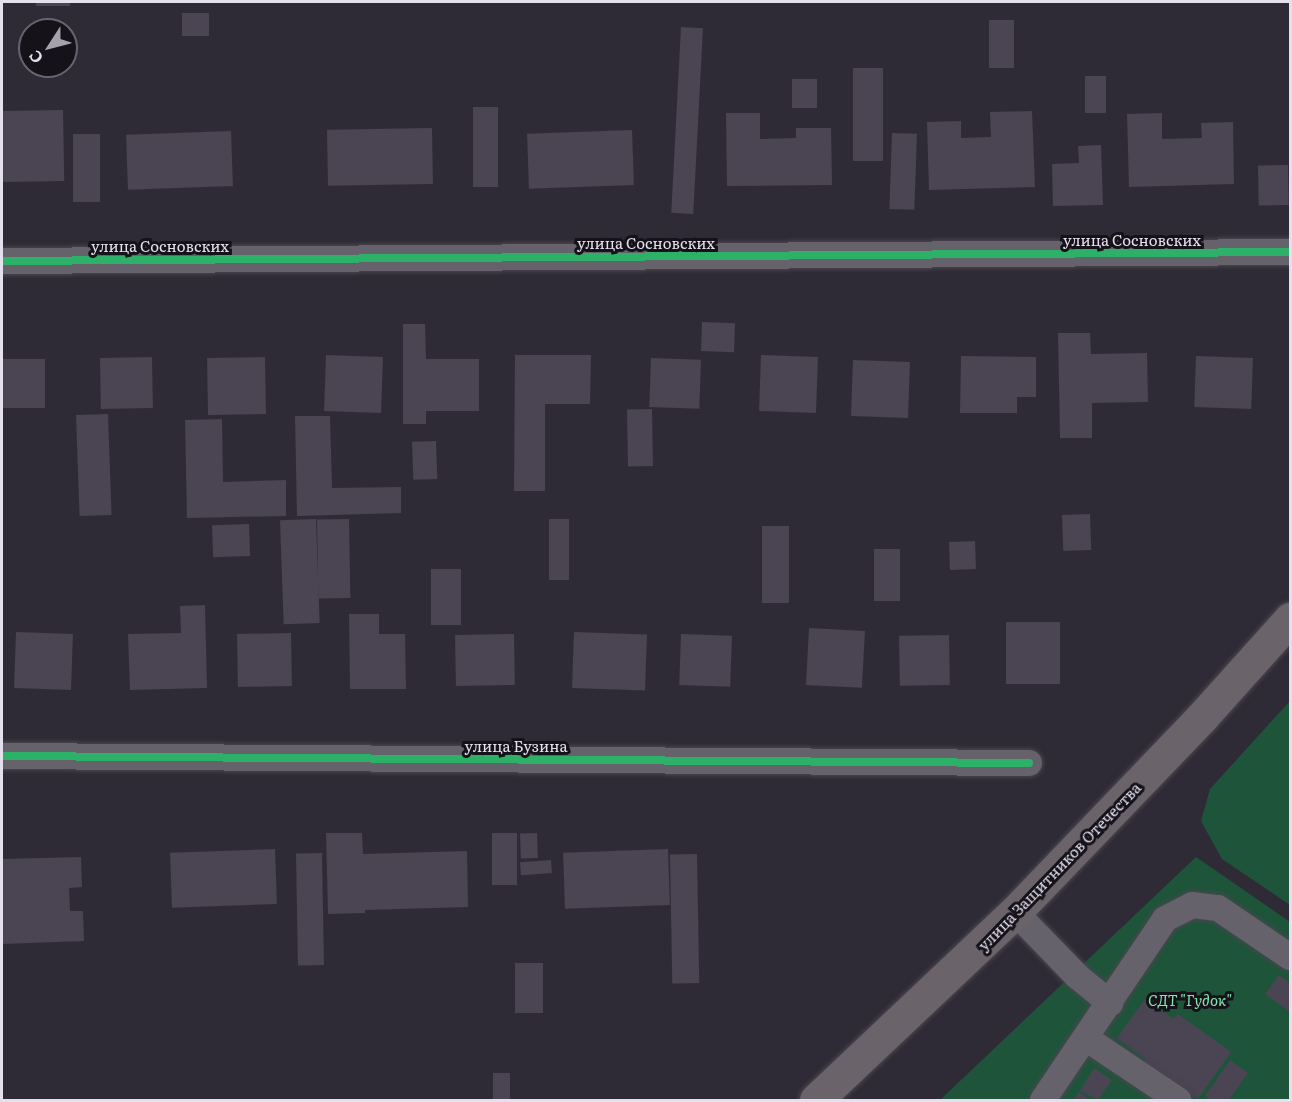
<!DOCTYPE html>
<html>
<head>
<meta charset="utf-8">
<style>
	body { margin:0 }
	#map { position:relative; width:1292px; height:1102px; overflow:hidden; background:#2f2b36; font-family:Literata,serif }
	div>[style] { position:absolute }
	.green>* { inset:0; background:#1e553a }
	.building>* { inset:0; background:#4a4453; transform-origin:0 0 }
	.roads { filter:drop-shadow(0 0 2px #49464f) drop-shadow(0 0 2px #49464f) }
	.street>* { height:26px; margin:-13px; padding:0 13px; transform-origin:13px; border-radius:13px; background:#66626c }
	.secondary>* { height:33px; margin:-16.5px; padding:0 16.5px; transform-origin:16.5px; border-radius:16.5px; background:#6a636a }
	.cycleway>* { height:8px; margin:-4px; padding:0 4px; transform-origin:4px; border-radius:4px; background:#2db169 }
	span { translate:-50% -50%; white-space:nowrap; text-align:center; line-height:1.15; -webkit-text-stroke:6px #15121a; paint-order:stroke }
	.street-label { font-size:15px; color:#e4e0ed }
	.park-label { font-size:15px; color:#87e4ad; font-style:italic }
	.frame { position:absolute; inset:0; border:3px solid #e4e0ed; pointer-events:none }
	.north { position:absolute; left:18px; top:18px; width:60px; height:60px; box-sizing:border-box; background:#15121a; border:2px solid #68646e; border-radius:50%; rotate:234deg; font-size:16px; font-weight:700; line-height:24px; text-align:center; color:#e4e0ed }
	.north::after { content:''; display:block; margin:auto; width:21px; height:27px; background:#a5a1ad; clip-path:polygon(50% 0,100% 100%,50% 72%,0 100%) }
</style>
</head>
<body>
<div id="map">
	<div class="green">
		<i style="clip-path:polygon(1290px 701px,1290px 905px,1222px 859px,1201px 821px,1210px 789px)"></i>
		<i style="clip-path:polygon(1196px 857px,1290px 922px,1290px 1100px,940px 1100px)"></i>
	</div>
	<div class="building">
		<i style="left:36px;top:2px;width:34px;height:4px"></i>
		<i style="left:182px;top:13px;width:27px;height:23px"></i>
		<i style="left:989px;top:20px;width:25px;height:48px"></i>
		<i style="left:681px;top:27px;width:22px;height:186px;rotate:3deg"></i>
		<i style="left:853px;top:68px;width:30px;height:93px"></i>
		<i style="left:1085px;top:76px;width:21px;height:37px"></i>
		<i style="left:817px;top:79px;width:29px;height:25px;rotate:90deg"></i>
		<i style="left:473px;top:107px;width:25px;height:80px"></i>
		<i style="left:63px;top:110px;width:71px;height:61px;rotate:89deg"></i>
		<i style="clip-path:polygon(1032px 111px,1035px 187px,929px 190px,927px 122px,961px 121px,961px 138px,991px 137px,990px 112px)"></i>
		<i style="clip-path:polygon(726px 113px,760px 113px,760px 139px,796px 138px,796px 128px,831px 128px,832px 185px,727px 186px)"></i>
		<i style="clip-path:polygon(1162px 113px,1162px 139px,1202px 138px,1201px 123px,1233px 122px,1234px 184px,1129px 187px,1127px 114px)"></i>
		<i style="left:432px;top:128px;width:56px;height:105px;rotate:89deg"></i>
		<i style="left:632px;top:130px;width:55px;height:105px;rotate:88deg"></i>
		<i style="left:231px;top:131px;width:55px;height:105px;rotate:88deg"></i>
		<i style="left:892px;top:133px;width:25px;height:76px;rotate:2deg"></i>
		<i style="left:73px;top:134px;width:27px;height:68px"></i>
		<i style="clip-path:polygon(1101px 145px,1103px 205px,1053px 206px,1052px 164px,1079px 163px,1078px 146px)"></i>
		<i style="left:1288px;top:165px;width:40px;height:30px;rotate:89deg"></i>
		<i style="left:702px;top:322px;width:33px;height:29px;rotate:2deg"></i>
		<i style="clip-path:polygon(403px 324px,425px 324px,426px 359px,479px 359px,479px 411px,426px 411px,426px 424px,403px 424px)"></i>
		<i style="clip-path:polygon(1058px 333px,1090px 333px,1091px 354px,1147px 353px,1148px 402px,1092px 403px,1092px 438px,1060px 438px)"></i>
		<i style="left:326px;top:355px;width:57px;height:56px;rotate:2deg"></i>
		<i style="clip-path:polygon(515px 355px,591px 355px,590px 404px,545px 404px,545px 491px,514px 491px)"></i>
		<i style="left:761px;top:355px;width:57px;height:56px;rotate:2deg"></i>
		<i style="clip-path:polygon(961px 356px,1036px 357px,1036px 397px,1017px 397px,1017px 413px,960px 413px)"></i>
		<i style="left:1196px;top:356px;width:57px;height:51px;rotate:2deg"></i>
		<i style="left:152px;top:357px;width:51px;height:52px;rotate:89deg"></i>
		<i style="left:265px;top:357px;width:57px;height:58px;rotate:89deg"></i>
		<i style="left:651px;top:358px;width:50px;height:49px;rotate:2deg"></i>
		<i style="left:2px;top:359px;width:43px;height:49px"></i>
		<i style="left:853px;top:360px;width:57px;height:56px;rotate:2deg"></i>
		<i style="left:652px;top:409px;width:57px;height:25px;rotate:89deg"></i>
		<i style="left:108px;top:414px;width:101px;height:32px;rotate:88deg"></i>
		<i style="clip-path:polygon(295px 416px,330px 416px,332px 488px,401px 487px,401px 513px,297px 516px)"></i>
		<i style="clip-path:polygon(222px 419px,223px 482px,286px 480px,286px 516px,187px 518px,185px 420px)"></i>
		<i style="left:436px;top:441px;width:38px;height:24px;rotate:88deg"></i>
		<i style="left:1090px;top:514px;width:36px;height:28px;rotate:88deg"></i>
		<i style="left:316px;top:519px;width:104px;height:36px;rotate:88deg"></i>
		<i style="left:349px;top:519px;width:79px;height:32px;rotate:89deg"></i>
		<i style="left:549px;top:519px;width:20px;height:61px"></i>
		<i style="left:249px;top:524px;width:32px;height:37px;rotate:88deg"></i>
		<i style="left:762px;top:526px;width:27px;height:77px"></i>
		<i style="left:975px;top:541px;width:28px;height:26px;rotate:88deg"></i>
		<i style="left:874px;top:549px;width:26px;height:52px"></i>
		<i style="left:431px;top:569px;width:30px;height:56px"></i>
		<i style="clip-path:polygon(205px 605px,207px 688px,130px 690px,128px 634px,181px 633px,180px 606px)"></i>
		<i style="clip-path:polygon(349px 614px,379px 614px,379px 634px,405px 634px,406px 689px,350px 689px)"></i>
		<i style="left:1060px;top:622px;width:62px;height:54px;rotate:90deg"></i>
		<i style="left:809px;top:628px;width:56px;height:57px;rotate:3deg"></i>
		<i style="left:16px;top:632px;width:57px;height:56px;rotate:2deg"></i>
		<i style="left:574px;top:632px;width:73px;height:56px;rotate:2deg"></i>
		<i style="left:291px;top:633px;width:53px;height:54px;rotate:89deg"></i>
		<i style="left:514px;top:634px;width:51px;height:59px;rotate:89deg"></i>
		<i style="left:681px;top:634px;width:51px;height:51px;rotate:2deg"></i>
		<i style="left:949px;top:635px;width:50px;height:50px;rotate:89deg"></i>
		<i style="clip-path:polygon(326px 833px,362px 833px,363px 854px,467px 851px,468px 907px,365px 910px,365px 913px,328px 914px)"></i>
		<i style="left:492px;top:833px;width:25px;height:52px"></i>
		<i style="left:537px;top:833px;width:25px;height:17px;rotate:88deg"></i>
		<i style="left:275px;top:849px;width:55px;height:105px;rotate:88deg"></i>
		<i style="left:668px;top:849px;width:56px;height:105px;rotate:88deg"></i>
		<i style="left:322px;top:853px;width:112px;height:26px;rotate:89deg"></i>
		<i style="left:697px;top:854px;width:129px;height:27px;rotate:89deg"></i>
		<i style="clip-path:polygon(81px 857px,82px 887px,69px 888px,70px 911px,83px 911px,84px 941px,2px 944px,2px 859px)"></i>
		<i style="left:551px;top:860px;width:13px;height:31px;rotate:86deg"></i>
		<i style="left:515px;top:963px;width:28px;height:50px"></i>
		<i style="clip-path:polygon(1279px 975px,1290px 983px,1290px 1012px,1265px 994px)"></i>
		<i style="clip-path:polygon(1145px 999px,1174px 1019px,1178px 1014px,1231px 1052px,1198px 1099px,1144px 1062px,1146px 1059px,1117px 1038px)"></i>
		<i style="clip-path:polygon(1230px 1060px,1248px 1073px,1229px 1100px,1211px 1100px,1205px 1096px)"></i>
		<i style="clip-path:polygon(1094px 1068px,1112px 1080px,1098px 1100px,1080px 1091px)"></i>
		<i style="left:493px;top:1073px;width:17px;height:27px"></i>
		<i style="clip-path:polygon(1079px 1092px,1091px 1100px,1073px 1100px)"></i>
	</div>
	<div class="roads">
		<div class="street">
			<i style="left:2px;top:261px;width:1288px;rotate:-0.4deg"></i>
			<i style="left:2px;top:756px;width:1027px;rotate:0.39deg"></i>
			<i style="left:1015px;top:912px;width:89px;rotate:45.9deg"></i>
			<i style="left:1077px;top:976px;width:43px;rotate:39.3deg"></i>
			<i style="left:1087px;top:1039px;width:110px;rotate:33.8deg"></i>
			<i style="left:1043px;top:1100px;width:218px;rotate:-56deg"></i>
			<i style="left:1165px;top:919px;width:30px;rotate:-27deg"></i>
			<i style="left:1192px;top:905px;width:26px;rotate:7deg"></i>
			<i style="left:1218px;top:908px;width:87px;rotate:34.2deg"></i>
		</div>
		<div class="secondary">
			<i style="left:816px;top:1100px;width:274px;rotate:-43.4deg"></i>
			<i style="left:1015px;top:912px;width:270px;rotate:-46.2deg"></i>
			<i style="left:1202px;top:717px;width:132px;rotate:-48.1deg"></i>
		</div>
	</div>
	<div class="cycleway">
		<i style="left:2px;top:261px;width:1288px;rotate:-0.4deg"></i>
		<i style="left:2px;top:756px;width:1027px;rotate:0.39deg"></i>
	</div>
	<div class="street-label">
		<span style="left:1132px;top:240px">улица Сосновских</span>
		<span style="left:646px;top:243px">улица Сосновских</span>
		<span style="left:160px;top:246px">улица Сосновских</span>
		<span style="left:516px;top:746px">улица Бузина</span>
		<span style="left:1059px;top:866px;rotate:-46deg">улица Защитников Отечества</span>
	</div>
	<div class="park-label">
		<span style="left:1190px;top:1000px">СДТ "Гудок"</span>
	</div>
	<div class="frame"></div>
	<div class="north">С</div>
</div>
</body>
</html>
